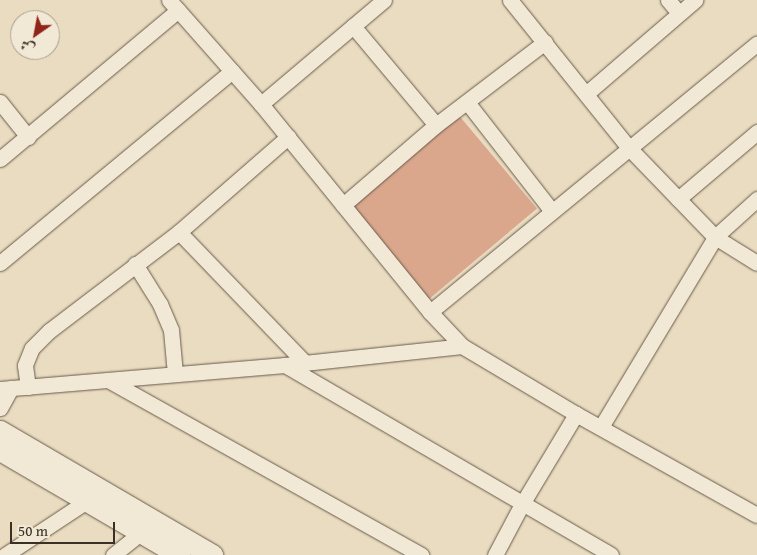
<!DOCTYPE html>
<html>
<head>
<meta charset="utf-8">
<style>
	body { margin:0 }
	#map { position:relative; width:757px; height:555px; overflow:hidden; background:#eadcc0; font-family:"Gentium Book Plus",Amiri,serif }
	div>[style] { position:absolute }
	.building>* { inset:0; background:#daa78c; transform-origin:0 0 }
	.roads { filter:drop-shadow(0 0 1px #685b4b) drop-shadow(0 0 1px #685b4b) }
	.minor>* { height:15px; margin:-7.5px; padding:0 7.5px; transform-origin:7.5px; border-radius:7.5px; background:#f1e8d6 }
	.secondary>* { height:21px; margin:-10.5px; padding:0 10.5px; transform-origin:10.5px; border-radius:10.5px; background:#f1e8d6 }
	span { translate:-50% -50%; white-space:nowrap; text-align:center; line-height:1.15; -webkit-text-stroke:4px #f1e8d6; paint-order:stroke }
	.north { position:absolute; left:10px; top:10px; width:50px; height:50px; box-sizing:border-box; background:#f1e8d6; border:1px solid #a99e8f; border-radius:50%; rotate:213deg; font-size:14px; font-weight:700; line-height:20px; text-align:center; color:#3c3024 }
	.north::after { content:''; display:block; margin:auto; width:18px; height:22px; background:#8f2418; clip-path:polygon(50% 0,100% 100%,50% 72%,0 100%) }
	.scale { position:absolute; left:10px; top:522px; width:105px; height:22px; box-sizing:border-box; border:2px solid #3c3024; border-top:0; padding-left:6px; font-size:15px; line-height:18px; white-space:nowrap; color:#3c3024; -webkit-text-stroke:4px #f1e8d6; paint-order:stroke }
</style>
</head>
<body>
<div id="map">
	<div class="building">
		<i style="left:456px;top:112px;width:126px;height:142px;rotate:50deg"></i>
	</div>
	<div class="roads">
		<div class="minor">
			<i style="left:169px;top:0;width:139px;rotate:48.5deg"></i>
			<i style="left:261px;top:104px;width:268px;rotate:50.9deg"></i>
			<i style="left:430px;top:312px;width:47px;rotate:46.7deg"></i>
			<i style="left:462px;top:346px;width:133px;rotate:30.8deg"></i>
			<i style="left:576px;top:414px;width:207px;rotate:29.2deg"></i>
			<i style="left:510px;top:0;width:191px;rotate:51.2deg"></i>
			<i style="left:630px;top:149px;width:122px;rotate:46deg"></i>
			<i style="left:715px;top:237px;width:49px;rotate:31.8deg"></i>
			<i style="left:668px;top:0;width:17px;rotate:50deg"></i>
			<i style="left:353px;top:26px;width:129px;rotate:50deg"></i>
			<i style="left:587px;top:93px;width:143px;rotate:-40.7deg"></i>
			<i style="left:0;top:102px;width:45px;rotate:51.3deg"></i>
			<i style="left:467px;top:102px;width:138px;rotate:52.1deg"></i>
			<i style="left:261px;top:104px;width:161px;rotate:-40.2deg"></i>
			<i style="left:0;top:159px;width:232px;rotate:-39.9deg"></i>
			<i style="left:678px;top:199px;width:104px;rotate:-40.3deg"></i>
			<i style="left:343px;top:205px;width:123px;rotate:-40.7deg"></i>
			<i style="left:436px;top:125px;width:137px;rotate:-37.3deg"></i>
			<i style="left:179px;top:232px;width:182px;rotate:46.1deg"></i>
			<i style="left:0;top:263px;width:301px;rotate:-39.6deg"></i>
			<i style="left:135px;top:264px;width:47px;rotate:58deg"></i>
			<i style="left:160px;top:304px;width:28px;rotate:67deg"></i>
			<i style="left:171px;top:330px;width:44px;rotate:84.8deg"></i>
			<i style="left:430px;top:312px;width:423px;rotate:-39.4deg"></i>
			<i style="left:285px;top:365px;width:377px;rotate:30.2deg"></i>
			<i style="left:108px;top:380px;width:359px;rotate:29.2deg"></i>
			<i style="left:28px;top:387px;width:22px;rotate:-98deg"></i>
			<i style="left:25px;top:365px;width:18px;rotate:-68deg"></i>
			<i style="left:32px;top:348px;width:24px;rotate:-45deg"></i>
			<i style="left:49px;top:331px;width:163px;rotate:-37.3deg"></i>
			<i style="left:179px;top:232px;width:145px;rotate:-41.1deg"></i>
			<i style="left:0;top:389px;width:286px;rotate:-4.8deg"></i>
			<i style="left:285px;top:365px;width:178px;rotate:-6.1deg"></i>
			<i style="left:0;top:408px;width:23px;rotate:-61deg"></i>
			<i style="left:601px;top:427px;width:222px;rotate:-59deg"></i>
			<i style="left:715px;top:237px;width:57px;rotate:-42.1deg"></i>
			<i style="left:5px;top:555px;width:98px;rotate:-33.4deg"></i>
			<i style="left:113px;top:555px;width:45px;rotate:-38.7deg"></i>
			<i style="left:495px;top:555px;width:58px;rotate:-62.1deg"></i>
			<i style="left:522px;top:504px;width:105px;rotate:-59deg"></i>
		</div>
		<div class="secondary">
			<i style="left:0;top:431px;width:246px;rotate:30.3deg"></i>
			<i style="left:0;top:450px;width:208px;rotate:30.3deg"></i>
		</div>
	</div>
	<div class="north">ش</div>
	<div class="scale">50 m</div>
</div>
</body>
</html>
